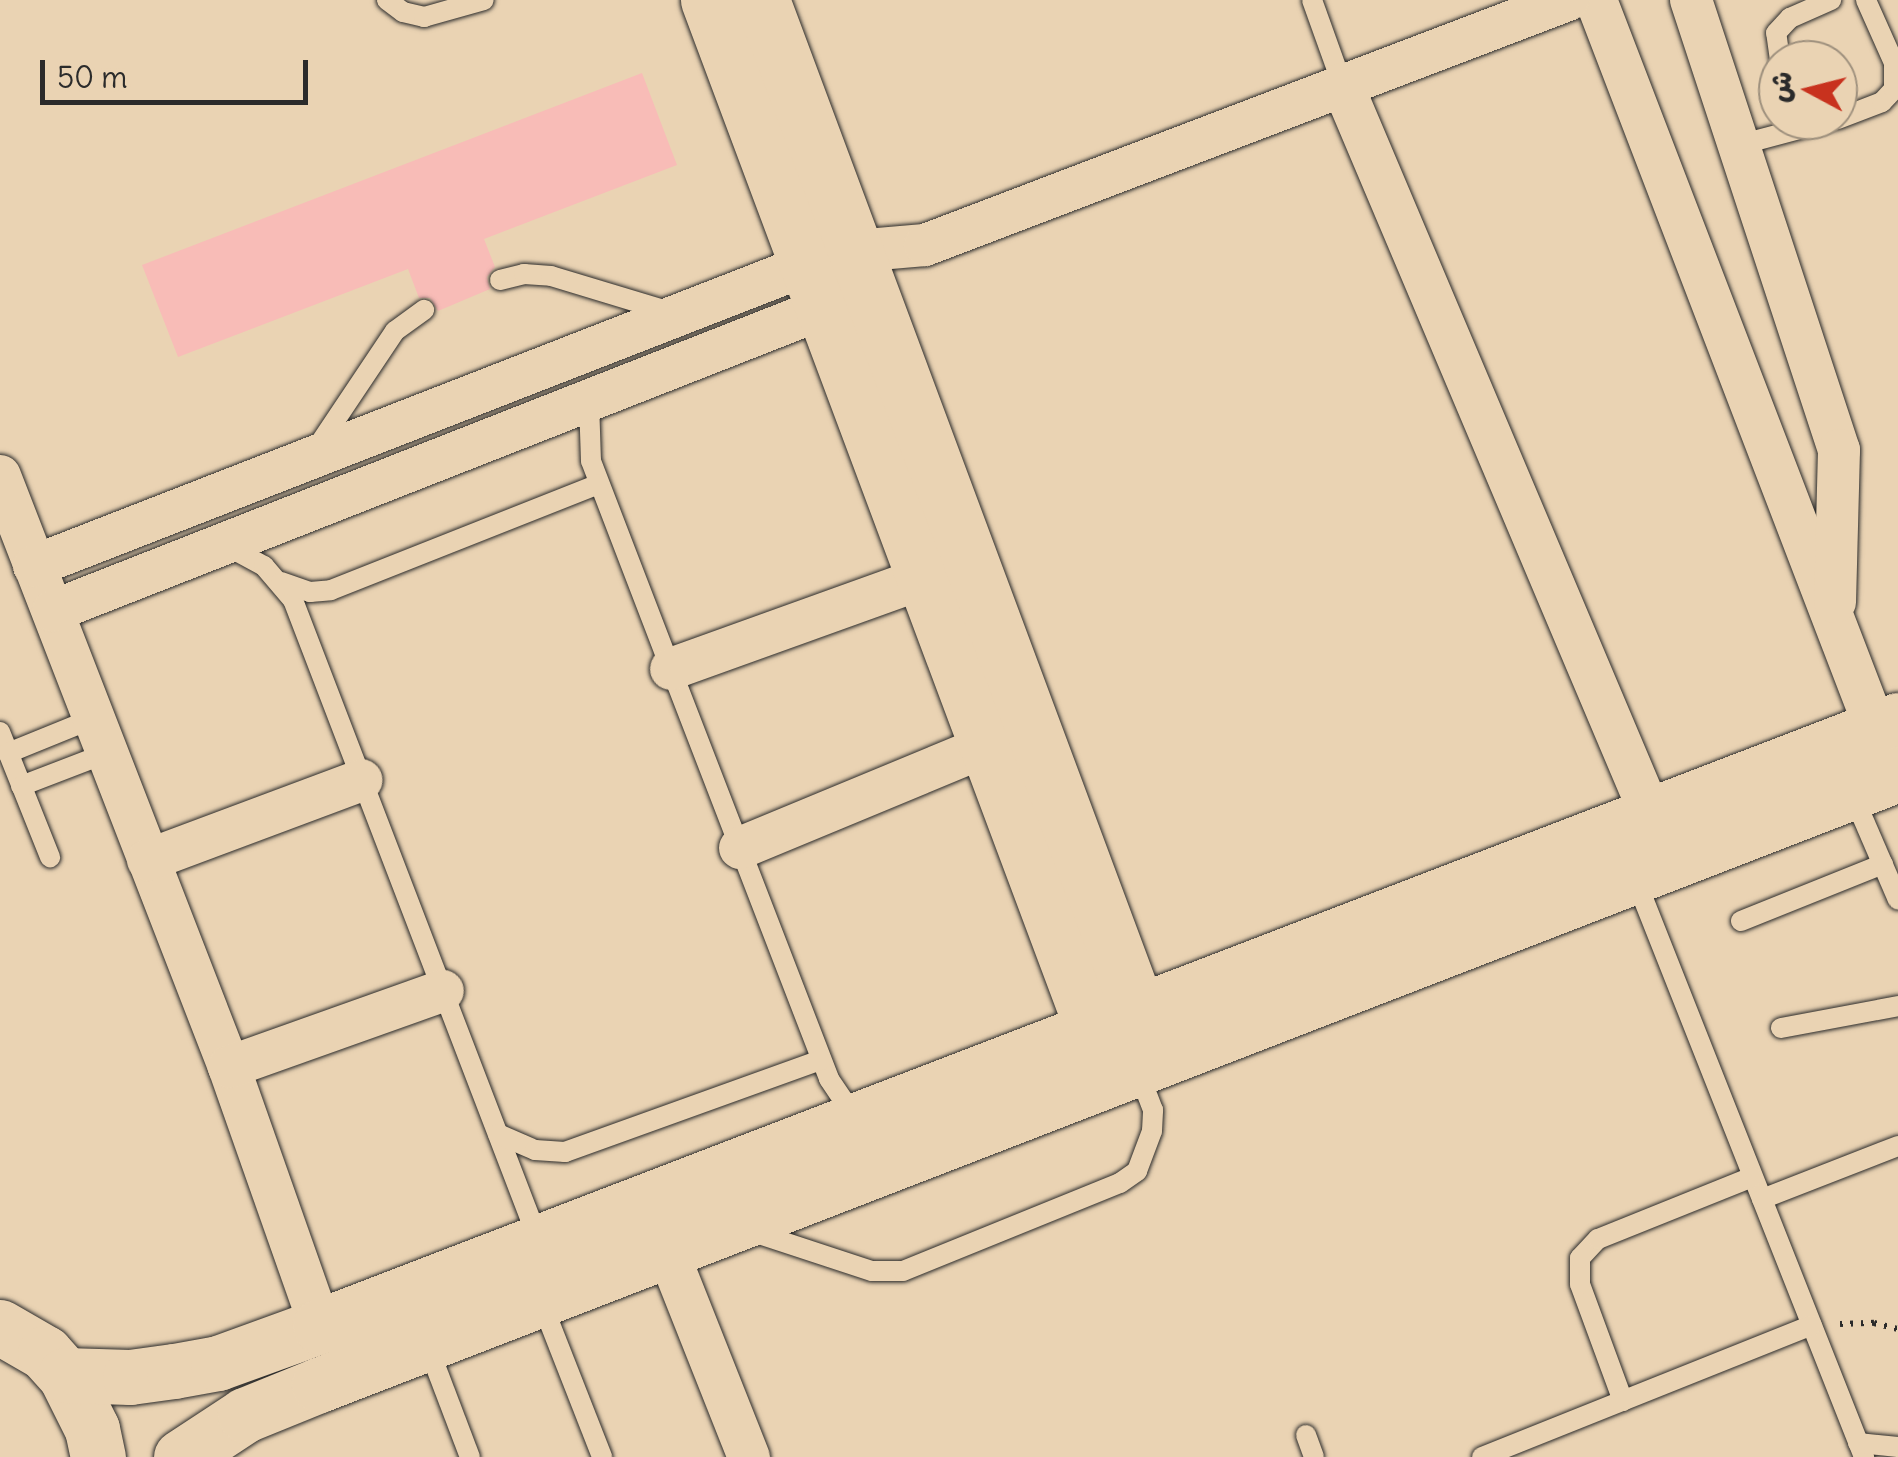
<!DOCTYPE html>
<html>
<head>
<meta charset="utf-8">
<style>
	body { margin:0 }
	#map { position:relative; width:1898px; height:1457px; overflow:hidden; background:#ead3b3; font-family:Delius,"Playpen Sans Arabic",sans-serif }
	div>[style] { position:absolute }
	.building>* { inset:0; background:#f8bcb7 }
	.path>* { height:6px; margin-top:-3px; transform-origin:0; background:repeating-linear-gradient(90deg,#2b2b2b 0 2.5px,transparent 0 10.5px) }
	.roads { filter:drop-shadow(0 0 2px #2b2b2b) drop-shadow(0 0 2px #2b2b2b) }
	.lane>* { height:20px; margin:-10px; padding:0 10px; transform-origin:10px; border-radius:10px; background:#ead3b3 }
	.street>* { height:42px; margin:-21px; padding:0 21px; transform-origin:21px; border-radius:21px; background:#ead3b3 }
	.secondary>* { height:55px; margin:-27.5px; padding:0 27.5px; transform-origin:27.5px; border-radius:27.5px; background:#ead3b3 }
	span { translate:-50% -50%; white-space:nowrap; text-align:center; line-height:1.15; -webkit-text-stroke:10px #ead3b3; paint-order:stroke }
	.north { position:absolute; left:1758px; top:40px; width:100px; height:100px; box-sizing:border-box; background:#ead3b3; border:2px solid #9e907d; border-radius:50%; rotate:277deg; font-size:28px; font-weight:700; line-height:40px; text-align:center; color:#2b2b2b }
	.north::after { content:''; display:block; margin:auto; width:35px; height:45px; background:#c8321e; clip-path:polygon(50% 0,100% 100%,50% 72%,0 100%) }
	.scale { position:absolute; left:40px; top:60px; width:268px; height:45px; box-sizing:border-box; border:5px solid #2b2b2b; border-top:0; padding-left:12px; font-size:30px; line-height:35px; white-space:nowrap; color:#2b2b2b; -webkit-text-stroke:8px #ead3b3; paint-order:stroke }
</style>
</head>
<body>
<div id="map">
	<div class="building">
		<i style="clip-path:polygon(642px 73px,677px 165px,484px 239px,495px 267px,487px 277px,490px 289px,438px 311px,430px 298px,419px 298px,408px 269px,178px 357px,142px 265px)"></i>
	</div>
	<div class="path">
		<i style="left:1840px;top:1324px;width:34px;rotate:-2deg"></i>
		<i style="left:1874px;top:1323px;width:25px;rotate:14deg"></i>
	</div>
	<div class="roads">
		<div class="lane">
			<i style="left:387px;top:0;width:20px;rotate:37deg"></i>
			<i style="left:403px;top:12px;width:22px;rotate:13deg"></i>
			<i style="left:424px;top:17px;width:62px;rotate:-15.8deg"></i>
			<i style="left:1312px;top:0;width:89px;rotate:70.3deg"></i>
			<i style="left:1780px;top:60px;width:27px;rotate:-98deg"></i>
			<i style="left:1776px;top:33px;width:21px;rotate:-47deg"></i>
			<i style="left:1790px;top:18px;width:45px;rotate:-23.7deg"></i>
			<i style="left:1838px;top:119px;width:47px;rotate:-21.1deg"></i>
			<i style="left:1882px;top:102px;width:18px;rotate:-47deg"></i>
			<i style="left:1894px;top:89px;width:26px;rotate:-90deg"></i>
			<i style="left:1894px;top:63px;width:69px;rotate:-114deg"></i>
			<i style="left:1739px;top:145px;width:97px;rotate:-14.9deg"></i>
			<i style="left:500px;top:280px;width:25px;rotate:-14deg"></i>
			<i style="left:524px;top:274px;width:27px;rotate:4deg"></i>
			<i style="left:551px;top:276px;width:124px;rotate:16.8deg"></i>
			<i style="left:589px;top:401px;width:60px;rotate:88.1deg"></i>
			<i style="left:591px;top:461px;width:223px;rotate:69deg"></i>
			<i style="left:671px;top:669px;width:439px;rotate:68.9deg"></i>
			<i style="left:829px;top:1079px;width:27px;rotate:56deg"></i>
			<i style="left:844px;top:1101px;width:22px;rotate:30deg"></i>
			<i style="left:316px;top:449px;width:142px;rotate:-56.2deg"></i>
			<i style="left:395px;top:331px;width:36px;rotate:-36deg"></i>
			<i style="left:227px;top:546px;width:42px;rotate:28.4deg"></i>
			<i style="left:264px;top:566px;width:45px;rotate:49.5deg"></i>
			<i style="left:293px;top:600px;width:684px;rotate:69.02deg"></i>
			<i style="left:281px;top:582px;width:31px;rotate:19deg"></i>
			<i style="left:310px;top:592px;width:21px;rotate:-5deg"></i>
			<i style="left:331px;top:590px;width:288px;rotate:-21.6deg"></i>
			<i style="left:0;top:732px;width:135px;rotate:68.2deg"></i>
			<i style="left:8px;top:753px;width:93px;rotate:-22.1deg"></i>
			<i style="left:21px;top:786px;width:92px;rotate:-21deg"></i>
			<i style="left:1852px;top:793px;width:116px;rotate:66.7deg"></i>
			<i style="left:1635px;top:878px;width:623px;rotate:68.42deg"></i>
			<i style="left:1741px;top:921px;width:153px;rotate:-21.9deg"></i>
			<i style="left:1781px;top:1028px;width:119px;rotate:-10.6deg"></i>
			<i style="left:498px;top:1134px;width:40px;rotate:23.4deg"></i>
			<i style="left:535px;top:1150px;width:30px;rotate:4deg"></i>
			<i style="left:565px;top:1152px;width:272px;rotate:-19.8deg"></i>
			<i style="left:1762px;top:1199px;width:146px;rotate:-21.3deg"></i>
			<i style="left:750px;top:1231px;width:128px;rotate:18.2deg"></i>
			<i style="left:872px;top:1271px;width:31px"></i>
			<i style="left:903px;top:1271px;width:234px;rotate:-22.1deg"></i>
			<i style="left:1120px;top:1183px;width:21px;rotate:-35deg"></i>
			<i style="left:1137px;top:1171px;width:43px;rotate:-69.4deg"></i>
			<i style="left:1152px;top:1131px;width:21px;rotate:-87deg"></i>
			<i style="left:1153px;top:1110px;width:42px;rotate:-111deg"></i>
			<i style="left:541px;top:1301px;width:168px;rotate:68.6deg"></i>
			<i style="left:427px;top:1344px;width:121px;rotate:69.2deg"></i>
			<i style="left:1623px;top:1401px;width:125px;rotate:-110.2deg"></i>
			<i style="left:1580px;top:1284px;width:26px;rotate:-90deg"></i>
			<i style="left:1580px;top:1258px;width:26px;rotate:-47deg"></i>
			<i style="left:1598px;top:1239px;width:166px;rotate:-21.9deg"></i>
			<i style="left:1306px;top:1435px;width:23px;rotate:70deg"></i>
			<i style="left:1858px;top:1443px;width:40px;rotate:5.7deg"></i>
			<i style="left:1482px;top:1457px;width:355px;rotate:-21.8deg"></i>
		</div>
		<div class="street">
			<i style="left:1596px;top:0;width:810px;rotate:69.01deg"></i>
			<i style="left:1691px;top:0;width:474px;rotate:71.8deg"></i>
			<i style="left:1839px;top:450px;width:152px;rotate:91.5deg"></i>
			<i style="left:1342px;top:84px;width:794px;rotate:67.09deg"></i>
			<i style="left:0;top:476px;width:634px;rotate:68.82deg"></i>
			<i style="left:229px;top:1067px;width:275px;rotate:70.6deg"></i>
			<i style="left:34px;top:566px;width:830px;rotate:-21.28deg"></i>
			<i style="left:807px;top:265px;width:50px;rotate:-16.3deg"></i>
			<i style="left:855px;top:251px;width:70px;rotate:-4.9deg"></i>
			<i style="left:925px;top:245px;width:688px;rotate:-20.86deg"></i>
			<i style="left:53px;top:611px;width:858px;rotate:-21.45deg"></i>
			<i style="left:671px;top:669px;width:269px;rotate:-19.8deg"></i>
			<i style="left:740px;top:848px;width:266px;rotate:-22.5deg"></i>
			<i style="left:148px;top:860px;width:228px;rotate:-20.5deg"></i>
			<i style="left:229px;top:1067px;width:227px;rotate:-19.6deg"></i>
			<i style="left:657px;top:1225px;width:250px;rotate:68.4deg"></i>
		</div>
		<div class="secondary">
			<i style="left:708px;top:0;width:1137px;rotate:69.51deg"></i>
			<i style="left:762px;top:0;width:1118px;rotate:69.59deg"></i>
			<i style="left:0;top:1327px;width:52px;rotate:30deg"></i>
			<i style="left:45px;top:1353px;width:30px;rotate:48deg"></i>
			<i style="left:65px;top:1375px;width:60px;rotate:63.4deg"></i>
			<i style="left:92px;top:1429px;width:29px;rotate:78deg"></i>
			<i style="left:65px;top:1375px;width:65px;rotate:1.8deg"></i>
			<i style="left:130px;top:1377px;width:44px;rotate:-7.8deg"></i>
			<i style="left:174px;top:1371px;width:45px;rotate:-10.3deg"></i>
			<i style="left:218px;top:1363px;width:109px;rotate:-19.9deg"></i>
			<i style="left:320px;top:1326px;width:1690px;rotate:-21.01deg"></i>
			<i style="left:181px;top:1457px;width:77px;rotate:-33.3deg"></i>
			<i style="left:245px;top:1415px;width:80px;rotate:-22.1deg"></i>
			<i style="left:319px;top:1385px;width:1693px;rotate:-21.15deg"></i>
		</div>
	</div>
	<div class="north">ش</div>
	<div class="scale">50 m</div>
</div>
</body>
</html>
